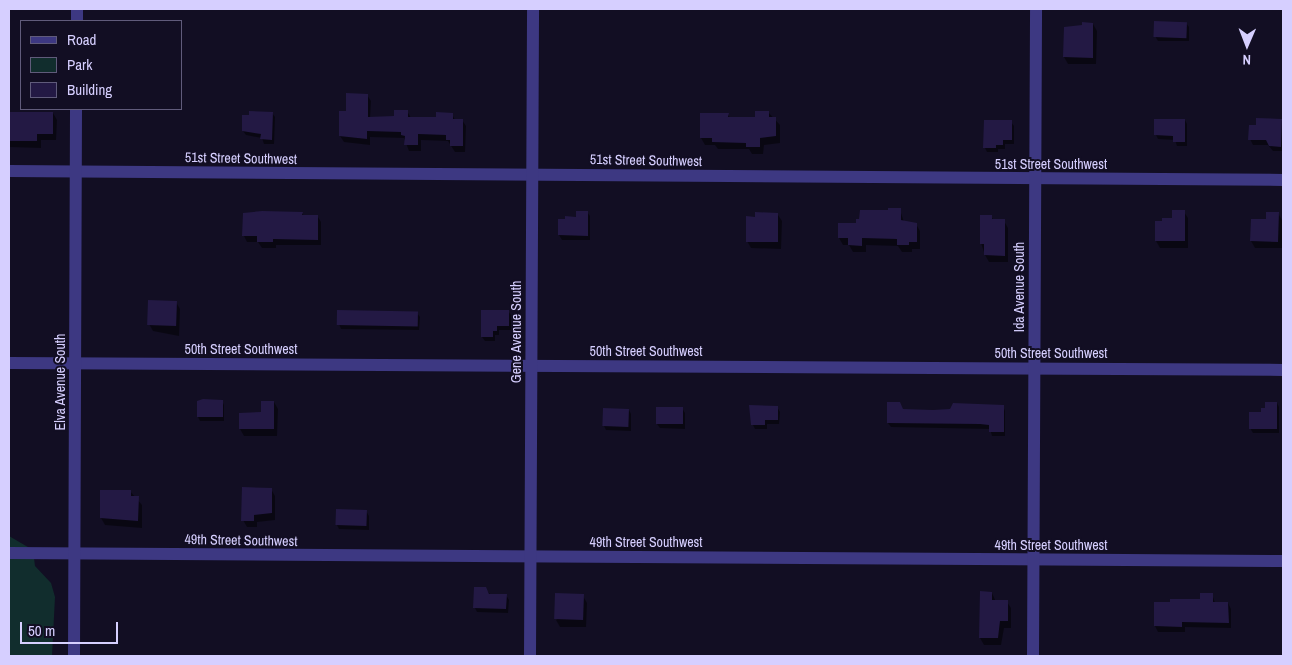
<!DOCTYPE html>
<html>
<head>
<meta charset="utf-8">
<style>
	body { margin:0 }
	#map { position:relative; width:1292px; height:665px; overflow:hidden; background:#120e23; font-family:"Archivo Narrow",sans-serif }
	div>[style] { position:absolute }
	.green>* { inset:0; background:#112d2d }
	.shadow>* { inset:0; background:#0007 }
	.building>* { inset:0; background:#231944; transform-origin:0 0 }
	.minor>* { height:12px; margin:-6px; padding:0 6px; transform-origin:6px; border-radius:6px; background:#3d3882 }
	span { translate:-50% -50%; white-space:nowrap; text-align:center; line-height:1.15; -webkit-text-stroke:4px #120e23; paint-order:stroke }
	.street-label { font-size:14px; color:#d6cfff }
	.frame { position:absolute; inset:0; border:10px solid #d6cfff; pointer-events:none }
	.legend { position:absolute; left:20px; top:20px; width:162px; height:90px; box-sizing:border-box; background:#120e23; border:1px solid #605b7b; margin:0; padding:6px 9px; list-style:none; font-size:15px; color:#d6cfff }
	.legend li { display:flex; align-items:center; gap:10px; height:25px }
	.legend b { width:25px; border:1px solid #605b7b }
	.north { position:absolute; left:1222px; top:20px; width:50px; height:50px; -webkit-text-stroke:4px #120e23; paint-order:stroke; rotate:181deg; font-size:14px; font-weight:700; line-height:20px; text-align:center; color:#d6cfff }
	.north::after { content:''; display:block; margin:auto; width:18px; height:22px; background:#d6cfff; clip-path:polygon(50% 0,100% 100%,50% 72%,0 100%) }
	.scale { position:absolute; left:20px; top:622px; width:98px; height:22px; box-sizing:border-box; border:2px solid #d6cfff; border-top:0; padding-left:6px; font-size:15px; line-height:18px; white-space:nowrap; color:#d6cfff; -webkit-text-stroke:4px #120e23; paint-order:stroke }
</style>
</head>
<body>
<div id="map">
	<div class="green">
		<i style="clip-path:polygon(9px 536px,33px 550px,35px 566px,51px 583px,55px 597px,52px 656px,9px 656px)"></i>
	</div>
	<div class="shadow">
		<i style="clip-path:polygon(1186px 23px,1189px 27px,1189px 41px,1158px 41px,1155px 36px)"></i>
		<i style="clip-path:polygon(1093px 24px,1097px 31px,1096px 64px,1068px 64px,1064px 57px)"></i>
		<i style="clip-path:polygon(367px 95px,371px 101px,370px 118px,395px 118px,407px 111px,411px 118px,437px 118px,452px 114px,455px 120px,462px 120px,466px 126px,465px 152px,455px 152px,448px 141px,421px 140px,421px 151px,409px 151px,404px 138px,370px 137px,370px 145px,344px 142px,340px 136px,347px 113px)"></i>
		<i style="clip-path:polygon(9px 112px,53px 113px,57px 120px,56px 140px,41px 140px,41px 148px,9px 147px)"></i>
		<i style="clip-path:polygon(768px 112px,780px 125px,780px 143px,764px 145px,763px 154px,752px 154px,749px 149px,718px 149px,715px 145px,705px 145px,701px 138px,728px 114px,730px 118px,756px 118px)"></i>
		<i style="clip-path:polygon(272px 113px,275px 117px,274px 144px,264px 144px,262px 138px,246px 135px,243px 131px)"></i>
		<i style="clip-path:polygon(1185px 120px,1187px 124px,1187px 146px,1177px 146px,1175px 140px,1158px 139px,1156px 135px)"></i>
		<i style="clip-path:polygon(1281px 120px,1283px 123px,1283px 151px,1273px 151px,1268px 145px,1253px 145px,1250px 139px,1257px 126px)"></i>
		<i style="clip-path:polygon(1011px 122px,1014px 126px,1014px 144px,1005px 144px,1005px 149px,998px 149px,998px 152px,987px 152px,985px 148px)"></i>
		<i style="clip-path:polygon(900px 210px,904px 222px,916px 224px,920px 231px,920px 249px,912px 249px,912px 252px,902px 252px,898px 246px,866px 245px,866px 252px,853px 252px,849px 245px,843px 245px,839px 238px,857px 224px)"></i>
		<i style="clip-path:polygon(587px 212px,590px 216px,590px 240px,562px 240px,559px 235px,559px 221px,577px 218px)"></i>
		<i style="clip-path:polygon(1184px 212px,1188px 218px,1188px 248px,1160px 248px,1156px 241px,1174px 219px)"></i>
		<i style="clip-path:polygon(302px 213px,304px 216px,318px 217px,321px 222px,321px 245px,276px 245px,276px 248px,262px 248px,258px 242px,247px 242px,244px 236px,244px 215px)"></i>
		<i style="clip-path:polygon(1278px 213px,1282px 220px,1282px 248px,1255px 248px,1251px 241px,1268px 221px)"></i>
		<i style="clip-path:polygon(778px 215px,782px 221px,781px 249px,751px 248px,747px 241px)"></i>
		<i style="clip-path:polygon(991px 216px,994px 221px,1004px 221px,1008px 228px,1008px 262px,989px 262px,985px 255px,981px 243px)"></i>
		<i style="clip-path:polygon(176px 302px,180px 309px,179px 336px,153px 331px,149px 324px)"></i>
		<i style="clip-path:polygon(508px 311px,511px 315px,511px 330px,499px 330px,499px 335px,495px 335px,495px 341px,485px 341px,482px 337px)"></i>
		<i style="clip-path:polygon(417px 313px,420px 317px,419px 330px,341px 329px,339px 324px)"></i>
		<i style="clip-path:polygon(222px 401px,224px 405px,224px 421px,200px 421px,198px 417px)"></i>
		<i style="clip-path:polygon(274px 402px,278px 409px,277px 436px,244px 436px,240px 429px,263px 413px)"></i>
		<i style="clip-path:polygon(1277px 403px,1279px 407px,1279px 433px,1253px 433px,1250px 428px,1266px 409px)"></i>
		<i style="clip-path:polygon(1003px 406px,1005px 411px,1005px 436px,992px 436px,990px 429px,891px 427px,888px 423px,902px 410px,933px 411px)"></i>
		<i style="clip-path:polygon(777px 407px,780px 412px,779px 424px,767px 424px,767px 429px,755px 429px,753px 425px)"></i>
		<i style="clip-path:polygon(657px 408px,682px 408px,685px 413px,685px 429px,660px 428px,657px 424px)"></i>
		<i style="clip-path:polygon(629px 410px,631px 414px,631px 431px,606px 430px,604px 426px)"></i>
		<i style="clip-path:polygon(271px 489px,275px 496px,275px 520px,257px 522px,257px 527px,247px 527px,243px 520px)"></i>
		<i style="clip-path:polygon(130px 491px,142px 505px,142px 528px,105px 525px,101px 518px)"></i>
		<i style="clip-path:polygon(366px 511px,369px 516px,369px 530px,339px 529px,337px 525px)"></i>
		<i style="clip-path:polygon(487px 591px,491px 595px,506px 595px,509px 600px,508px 613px,477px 612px,475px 608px)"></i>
		<i style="clip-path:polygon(992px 593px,996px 602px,1007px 602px,1011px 608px,1011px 628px,1004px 628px,1001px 645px,984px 645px,980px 638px)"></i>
		<i style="clip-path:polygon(1212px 594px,1215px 603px,1228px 603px,1231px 609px,1231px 628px,1185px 627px,1185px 632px,1158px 632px,1155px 626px)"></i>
		<i style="clip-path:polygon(583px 596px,587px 603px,586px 627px,560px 627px,556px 620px)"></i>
	</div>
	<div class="building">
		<i style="left:1154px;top:21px;width:33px;height:16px;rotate:2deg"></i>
		<i style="clip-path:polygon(1082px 22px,1093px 23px,1093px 58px,1063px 57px,1064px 27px,1082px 25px)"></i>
		<i style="clip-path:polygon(346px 93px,368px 94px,368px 117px,394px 116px,394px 110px,408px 110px,408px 117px,436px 117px,436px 112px,453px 113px,453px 119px,463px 119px,463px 146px,450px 146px,450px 140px,446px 140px,446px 135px,418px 134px,418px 145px,404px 145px,405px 136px,401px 135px,401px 132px,367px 131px,367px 139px,339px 136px,339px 111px,346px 111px)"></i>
		<i style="clip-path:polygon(249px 111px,273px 112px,272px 140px,260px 139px,261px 134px,242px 131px,242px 115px,249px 115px)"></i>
		<i style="clip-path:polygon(755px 111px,769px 111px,769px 117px,776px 117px,776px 136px,760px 138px,760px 147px,746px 147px,746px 143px,712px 142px,712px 138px,700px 138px,700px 113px,729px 113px,728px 117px,755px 117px)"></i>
		<i style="clip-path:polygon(9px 112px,53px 112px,53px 134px,37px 134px,37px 141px,9px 141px)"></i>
		<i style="clip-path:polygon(1256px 118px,1282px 119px,1281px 147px,1269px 146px,1266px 140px,1248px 140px,1249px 125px,1256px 125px)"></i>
		<i style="clip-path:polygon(1154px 119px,1185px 119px,1185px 142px,1173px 142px,1173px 136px,1154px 135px)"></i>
		<i style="clip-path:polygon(984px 120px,1012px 120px,1012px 140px,1003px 140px,1003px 145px,996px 145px,996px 148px,983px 148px)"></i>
		<i style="clip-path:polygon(888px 208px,901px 208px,901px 220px,917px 223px,917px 242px,909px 242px,909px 245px,897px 245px,897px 239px,862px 238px,862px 246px,848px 245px,848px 238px,838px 238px,838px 223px,856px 223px,856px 219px,859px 219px,860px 210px,888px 210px)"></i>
		<i style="clip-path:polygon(1172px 210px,1185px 210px,1185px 241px,1155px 241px,1155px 221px,1162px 221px,1162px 218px,1172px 218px)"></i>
		<i style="clip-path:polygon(262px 211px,303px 212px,302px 215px,318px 215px,318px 240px,273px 239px,273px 242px,257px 242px,257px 236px,242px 236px,243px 213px)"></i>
		<i style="clip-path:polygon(576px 211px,588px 211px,588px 236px,558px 235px,558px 219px,565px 219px,565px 216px,576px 217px)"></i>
		<i style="clip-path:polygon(755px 212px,778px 213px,778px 242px,746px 242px,746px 216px,755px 217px)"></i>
		<i style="clip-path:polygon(1266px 212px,1279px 212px,1278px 242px,1250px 241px,1251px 219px,1266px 219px)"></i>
		<i style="clip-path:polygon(980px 215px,992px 215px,992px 219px,1005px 219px,1005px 256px,984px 255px,984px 244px,980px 244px)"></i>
		<i style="left:148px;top:300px;width:29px;height:25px;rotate:2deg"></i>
		<i style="left:337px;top:310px;width:81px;height:15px;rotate:1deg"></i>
		<i style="clip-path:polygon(481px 310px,509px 310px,509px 326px,497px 326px,497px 331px,493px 331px,493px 337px,481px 337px)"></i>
		<i style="clip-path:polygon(203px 399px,223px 400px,223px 417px,197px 417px,197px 401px)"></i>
		<i style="clip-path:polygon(261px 401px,274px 401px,274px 429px,239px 429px,239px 413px,261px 412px)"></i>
		<i style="clip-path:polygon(887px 402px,900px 402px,903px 409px,933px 410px,950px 409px,953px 403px,1004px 405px,1004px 432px,989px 432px,989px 425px,980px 424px,887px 423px)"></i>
		<i style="clip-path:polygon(1265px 402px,1277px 402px,1277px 429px,1249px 429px,1249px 412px,1261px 412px,1261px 408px,1265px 408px)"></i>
		<i style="clip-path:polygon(749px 405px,778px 406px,778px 420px,765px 420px,765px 425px,751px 425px)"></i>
		<i style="left:656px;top:407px;width:27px;height:17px"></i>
		<i style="left:603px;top:408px;width:26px;height:18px;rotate:2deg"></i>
		<i style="clip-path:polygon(242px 487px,272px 488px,272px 513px,254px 515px,254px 521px,241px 521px)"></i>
		<i style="clip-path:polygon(100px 490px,131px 490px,131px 496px,139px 496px,138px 521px,100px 518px)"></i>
		<i style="left:336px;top:509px;width:31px;height:16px;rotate:2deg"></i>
		<i style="clip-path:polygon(474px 587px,486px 587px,489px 594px,507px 594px,506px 609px,473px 608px)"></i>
		<i style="clip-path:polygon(980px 591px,992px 592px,992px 600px,1008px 600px,1008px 621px,1000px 621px,998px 638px,979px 638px)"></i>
		<i style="clip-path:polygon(1200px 593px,1213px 593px,1213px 602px,1228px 602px,1229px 623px,1182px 622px,1182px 627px,1154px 626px,1154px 602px,1170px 602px,1170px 599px,1200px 599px)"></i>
		<i style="left:584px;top:594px;width:26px;height:29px;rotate:92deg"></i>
	</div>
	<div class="minor">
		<i style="left:77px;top:21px;width:12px;rotate:-90deg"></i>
		<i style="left:9px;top:171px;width:1274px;rotate:0.4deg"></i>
		<i style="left:9px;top:363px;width:1274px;rotate:0.31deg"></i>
		<i style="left:9px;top:553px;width:1274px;rotate:0.36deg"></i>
		<i style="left:74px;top:656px;width:547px;rotate:-89.79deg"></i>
		<i style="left:530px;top:656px;width:647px;rotate:-89.73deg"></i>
		<i style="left:1033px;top:656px;width:647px;rotate:-89.73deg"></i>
	</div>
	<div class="street-label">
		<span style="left:241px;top:158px;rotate:1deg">51st Street Southwest</span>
		<span style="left:646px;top:160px;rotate:1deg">51st Street Southwest</span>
		<span style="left:1051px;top:164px">51st Street Southwest</span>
		<span style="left:1019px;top:287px;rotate:-90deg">Ida Avenue South</span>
		<span style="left:516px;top:332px;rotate:-90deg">Gene Avenue South</span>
		<span style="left:241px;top:349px">50th Street Southwest</span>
		<span style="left:646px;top:351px">50th Street Southwest</span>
		<span style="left:1051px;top:353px">50th Street Southwest</span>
		<span style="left:60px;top:382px;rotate:-90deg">Elva Avenue South</span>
		<span style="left:241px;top:540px;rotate:1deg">49th Street Southwest</span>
		<span style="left:646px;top:542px">49th Street Southwest</span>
		<span style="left:1051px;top:545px">49th Street Southwest</span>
	</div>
	<div class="frame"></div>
	<ul class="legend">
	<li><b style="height:6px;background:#3d3882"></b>Road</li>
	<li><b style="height:14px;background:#112d2d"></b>Park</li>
	<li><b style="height:14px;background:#231944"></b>Building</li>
	</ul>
	<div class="north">N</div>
	<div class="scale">50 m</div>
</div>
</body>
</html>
